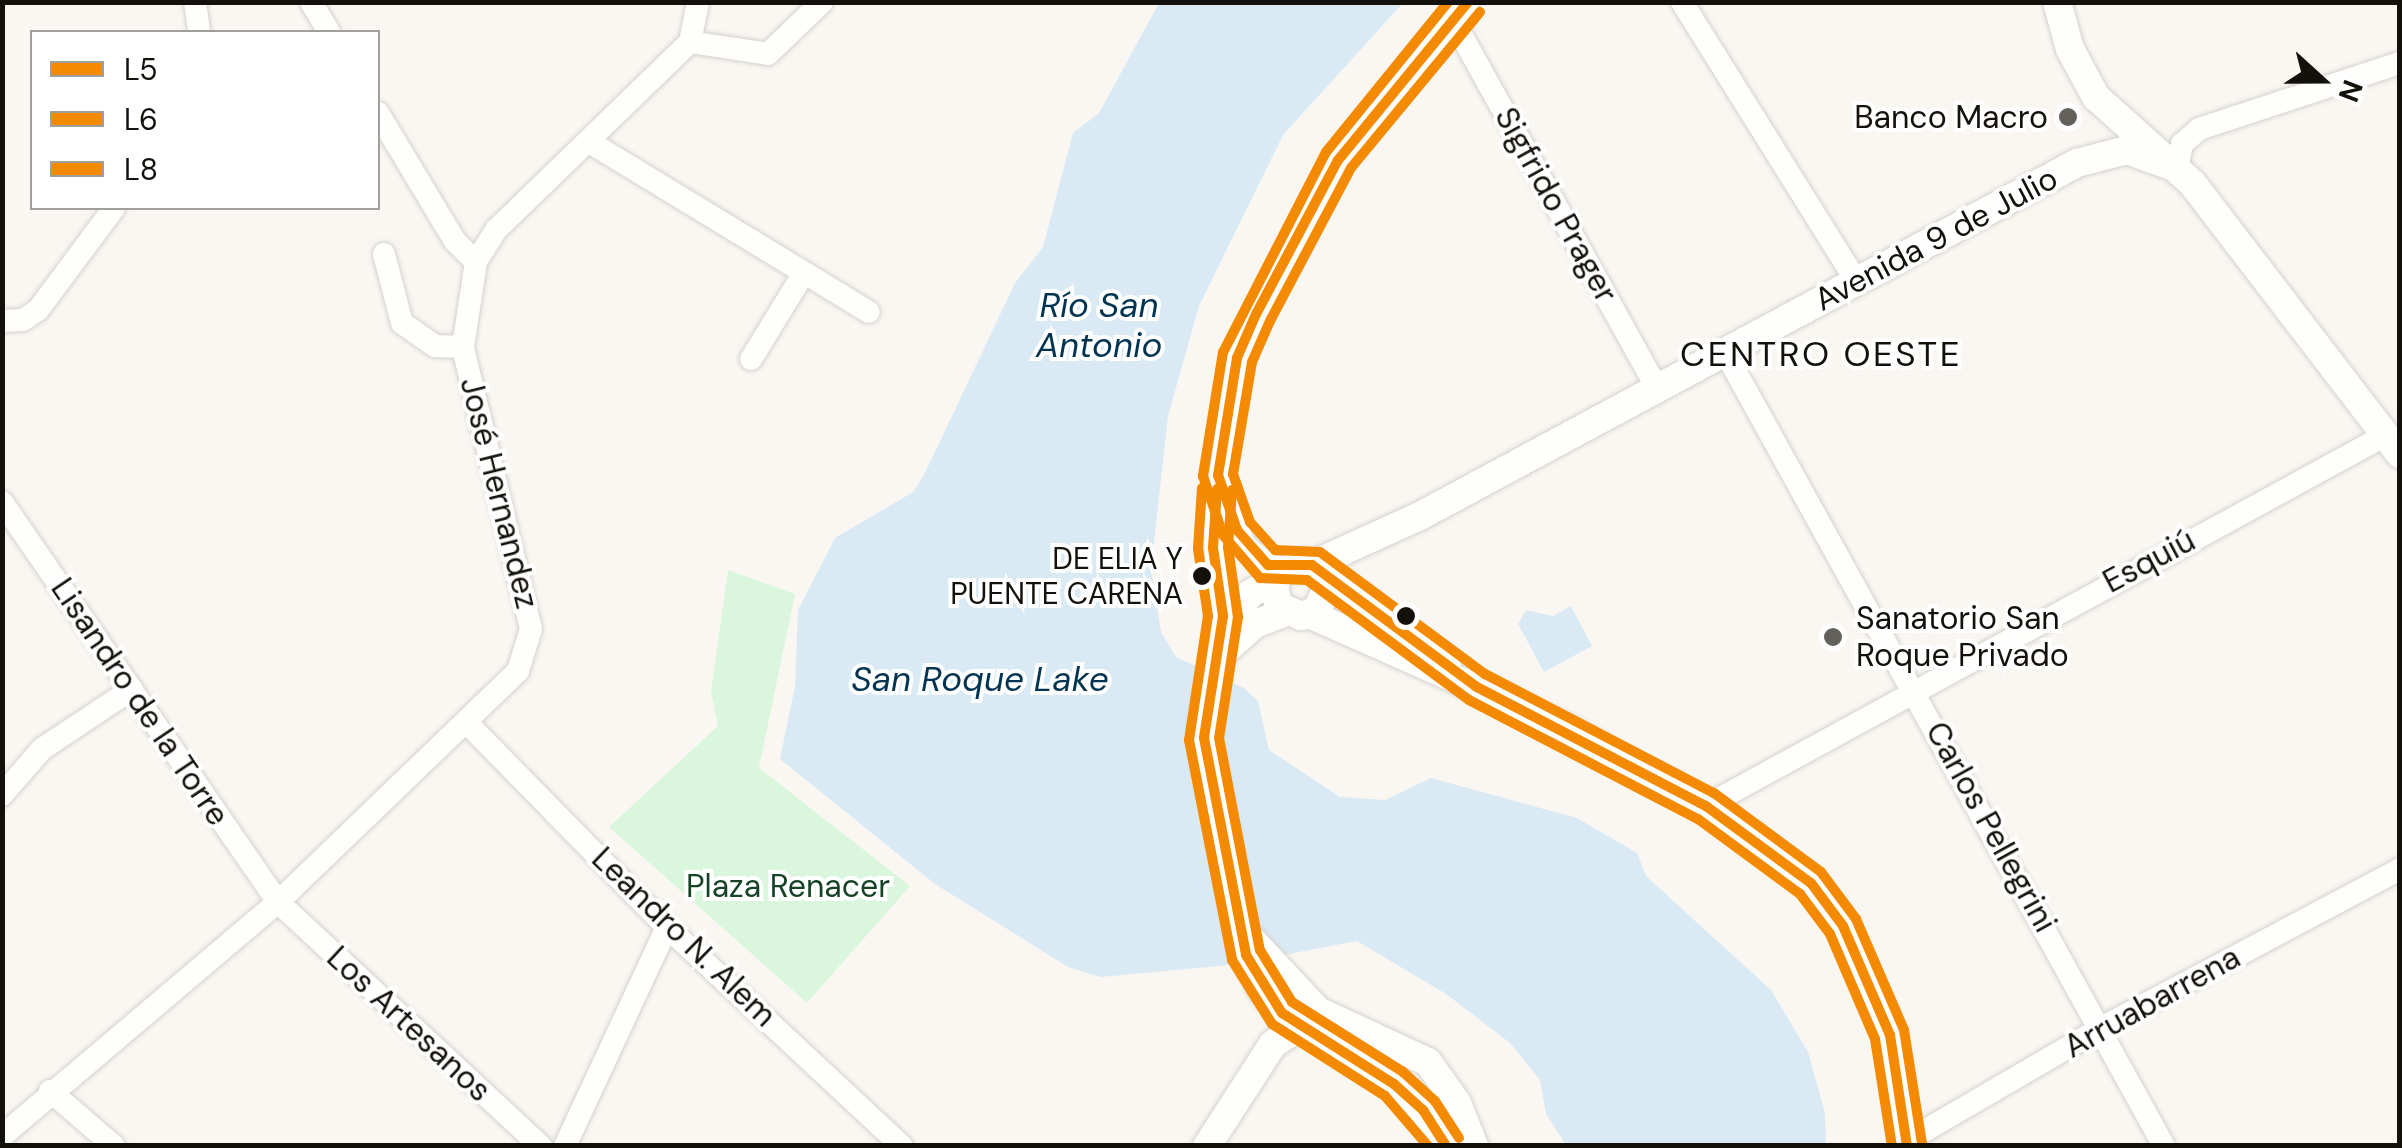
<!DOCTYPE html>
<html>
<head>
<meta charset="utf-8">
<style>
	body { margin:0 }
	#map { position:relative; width:2402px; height:1148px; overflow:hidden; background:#faf7f3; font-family:"DM Sans",sans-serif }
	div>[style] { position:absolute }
	.green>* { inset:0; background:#daf7de }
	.water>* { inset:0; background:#d9eaf5 }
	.roads { filter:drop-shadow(0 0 2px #d5d2ce) drop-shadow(0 0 2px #d5d2ce) }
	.minor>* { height:22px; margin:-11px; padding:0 11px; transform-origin:11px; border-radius:11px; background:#fefefd }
	.major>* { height:28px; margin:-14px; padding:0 14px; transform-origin:14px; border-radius:14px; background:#fefefd }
	.bus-1>* { height:10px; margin:-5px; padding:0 5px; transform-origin:5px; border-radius:5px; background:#f38a01 }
	.bus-2>* { height:10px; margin:-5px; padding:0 5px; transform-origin:5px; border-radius:5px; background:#f38a01 }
	.bus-3>* { height:10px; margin:-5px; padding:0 5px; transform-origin:5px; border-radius:5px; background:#f38a01 }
	.dots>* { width:28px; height:28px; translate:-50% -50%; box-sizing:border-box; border:5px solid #fff; border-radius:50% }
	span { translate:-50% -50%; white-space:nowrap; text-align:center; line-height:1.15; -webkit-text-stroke:8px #fff; paint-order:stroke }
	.bus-label { font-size:30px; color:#14100c }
	.right { translate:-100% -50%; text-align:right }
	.poi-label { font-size:32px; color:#14100c }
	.left { translate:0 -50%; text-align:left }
	.street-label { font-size:32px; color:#14100c }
	.park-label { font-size:32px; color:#164325 }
	.water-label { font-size:35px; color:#003451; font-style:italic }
	.neighbourhood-label { font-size:35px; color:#14100c; letter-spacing:2.5px }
	.frame { position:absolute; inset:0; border:5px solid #14100c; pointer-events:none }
	.legend { position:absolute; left:30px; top:30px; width:350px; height:180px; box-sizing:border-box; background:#fff; border:2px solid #a19f9e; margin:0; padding:12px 18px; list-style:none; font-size:30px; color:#14100c }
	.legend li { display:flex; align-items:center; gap:20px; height:50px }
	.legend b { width:50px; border:2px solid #a19f9e }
	.north { position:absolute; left:2272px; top:30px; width:100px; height:100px; -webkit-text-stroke:8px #fff; paint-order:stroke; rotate:111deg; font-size:28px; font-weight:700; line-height:40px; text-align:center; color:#14100c }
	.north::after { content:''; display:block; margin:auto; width:35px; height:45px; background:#14100c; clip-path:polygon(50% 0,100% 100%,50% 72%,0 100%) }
</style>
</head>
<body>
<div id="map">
	<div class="green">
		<i style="clip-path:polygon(728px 570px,795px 594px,759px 768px,910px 886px,807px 1003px,609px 827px,718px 726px,711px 691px)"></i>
	</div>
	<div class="water">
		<i style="clip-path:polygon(1159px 3px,1403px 3px,1283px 135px,1199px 306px,1168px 416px,1151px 569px,1161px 632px,1176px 657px,1244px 688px,1258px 701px,1269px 750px,1340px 797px,1385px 800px,1431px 778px,1577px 818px,1637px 853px,1646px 876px,1771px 990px,1808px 1052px,1825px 1113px,1826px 1145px,1566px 1145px,1546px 1114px,1540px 1080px,1510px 1043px,1446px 994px,1357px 941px,1230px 965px,1101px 977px,1068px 967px,935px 884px,780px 759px,795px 686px,798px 610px,835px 538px,913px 492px,924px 475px,1015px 283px,1043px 247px,1073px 133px,1099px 113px)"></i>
		<i style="clip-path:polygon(1571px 606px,1592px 646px,1544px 672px,1518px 624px,1526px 610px,1553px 616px)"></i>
	</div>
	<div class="roads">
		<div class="minor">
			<i style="left:195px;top:2px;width:30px;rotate:82deg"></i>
			<i style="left:311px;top:2px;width:35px;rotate:59deg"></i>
			<i style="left:1682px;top:2px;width:328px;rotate:58deg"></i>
			<i style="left:1453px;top:20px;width:423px;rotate:61deg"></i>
			<i style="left:690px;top:42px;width:41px;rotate:-78.7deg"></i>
			<i style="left:378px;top:113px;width:149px;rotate:59deg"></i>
			<i style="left:455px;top:241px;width:30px;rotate:45deg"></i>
			<i style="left:591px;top:143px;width:325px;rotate:31.3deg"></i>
			<i style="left:2177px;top:168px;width:25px;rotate:-78deg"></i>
			<i style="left:2182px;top:144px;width:23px;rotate:-41deg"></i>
			<i style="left:2199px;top:129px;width:212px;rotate:-18.2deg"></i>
			<i style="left:384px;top:254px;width:71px;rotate:75.4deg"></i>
			<i style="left:402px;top:323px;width:40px;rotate:34.9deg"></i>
			<i style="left:435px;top:346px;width:28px;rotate:2deg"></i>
			<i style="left:2px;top:321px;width:21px;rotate:-3deg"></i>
			<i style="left:23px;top:320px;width:18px;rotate:-34deg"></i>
			<i style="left:38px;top:310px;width:127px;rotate:-53.3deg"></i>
			<i style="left:1726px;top:354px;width:905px;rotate:61.06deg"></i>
			<i style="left:751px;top:359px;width:101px;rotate:-58.4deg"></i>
			<i style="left:1221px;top:483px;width:65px;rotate:69.3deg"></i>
			<i style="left:1244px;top:544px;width:32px;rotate:41deg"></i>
			<i style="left:1268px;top:565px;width:16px;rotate:11deg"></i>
			<i style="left:2px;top:502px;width:486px;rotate:55.4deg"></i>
			<i style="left:278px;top:902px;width:359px;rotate:42.9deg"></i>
			<i style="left:1221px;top:633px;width:112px;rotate:-93.6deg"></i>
			<i style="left:1214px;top:521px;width:165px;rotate:-82deg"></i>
			<i style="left:1237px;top:358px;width:222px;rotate:-63deg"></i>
			<i style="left:1338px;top:160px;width:205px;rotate:-50.6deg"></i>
			<i style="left:469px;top:725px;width:283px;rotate:45.6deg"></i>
			<i style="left:667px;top:927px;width:321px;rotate:43deg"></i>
			<i style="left:2px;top:795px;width:61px;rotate:-49deg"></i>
			<i style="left:42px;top:749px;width:108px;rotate:-33.7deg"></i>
			<i style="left:1706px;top:806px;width:772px;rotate:-28.62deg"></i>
			<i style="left:50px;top:1091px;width:84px;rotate:40.7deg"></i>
			<i style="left:2px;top:1136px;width:362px;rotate:-40.3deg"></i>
			<i style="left:278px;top:902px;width:333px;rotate:-43.9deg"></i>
			<i style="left:518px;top:671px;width:44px;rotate:-72.8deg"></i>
			<i style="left:531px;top:629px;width:290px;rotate:-103.6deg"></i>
			<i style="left:463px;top:347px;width:86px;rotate:-81.3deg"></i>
			<i style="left:476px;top:262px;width:39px;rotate:-58deg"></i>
			<i style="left:497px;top:229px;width:269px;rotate:-44.1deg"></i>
			<i style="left:690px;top:42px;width:79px;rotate:8.7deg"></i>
			<i style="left:768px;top:54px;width:75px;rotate:-43.9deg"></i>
			<i style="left:1907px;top:1141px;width:225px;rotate:-30.2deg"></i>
			<i style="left:2101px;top:1028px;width:339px;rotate:-28deg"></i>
			<i style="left:565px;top:1146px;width:242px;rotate:-65deg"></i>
		</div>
		<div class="major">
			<i style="left:2057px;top:2px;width:49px;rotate:74.5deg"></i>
			<i style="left:2070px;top:49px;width:55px;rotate:61.6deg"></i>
			<i style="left:2096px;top:97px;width:129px;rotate:41.9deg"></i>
			<i style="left:2192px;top:183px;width:342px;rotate:52.5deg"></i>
			<i style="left:1312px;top:565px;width:119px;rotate:-24.4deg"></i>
			<i style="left:1420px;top:516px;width:746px;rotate:-28.25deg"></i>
			<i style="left:2077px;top:163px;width:52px;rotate:-14.6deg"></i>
			<i style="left:2127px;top:150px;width:53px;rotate:19.8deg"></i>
			<i style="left:1320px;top:571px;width:17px;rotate:66deg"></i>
			<i style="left:1327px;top:587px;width:25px;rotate:113deg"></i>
			<i style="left:1317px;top:610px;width:17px;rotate:159deg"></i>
			<i style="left:1301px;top:616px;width:24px;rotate:-156deg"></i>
			<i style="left:1279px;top:606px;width:20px;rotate:-105deg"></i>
			<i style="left:1274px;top:587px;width:15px;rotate:-70deg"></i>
			<i style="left:1279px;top:573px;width:28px;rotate:-21deg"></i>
			<i style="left:1305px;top:563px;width:13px;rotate:23deg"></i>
			<i style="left:1317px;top:568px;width:42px;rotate:35.2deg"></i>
			<i style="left:1351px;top:592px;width:122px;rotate:38deg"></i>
			<i style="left:1275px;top:580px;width:29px;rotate:151deg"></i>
			<i style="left:1250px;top:594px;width:39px;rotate:130deg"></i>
			<i style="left:1225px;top:624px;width:99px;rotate:102.2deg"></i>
			<i style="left:1204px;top:721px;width:238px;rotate:79.8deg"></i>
			<i style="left:1246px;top:955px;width:40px;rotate:65deg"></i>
			<i style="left:1263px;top:991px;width:29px;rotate:49deg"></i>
			<i style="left:1282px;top:1013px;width:133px;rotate:32.4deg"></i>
			<i style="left:1394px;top:1084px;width:39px;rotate:42deg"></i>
			<i style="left:1423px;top:1110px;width:43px;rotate:57.4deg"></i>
			<i style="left:1309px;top:614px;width:279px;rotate:23.9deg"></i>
			<i style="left:1564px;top:727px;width:162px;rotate:29.1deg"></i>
			<i style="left:1706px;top:806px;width:130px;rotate:36.3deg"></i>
			<i style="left:1811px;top:883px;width:54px;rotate:53.3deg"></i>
			<i style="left:1843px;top:926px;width:119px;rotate:66.7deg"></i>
			<i style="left:1890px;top:1035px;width:112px;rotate:81.3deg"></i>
			<i style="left:1220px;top:655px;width:47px;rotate:-41.5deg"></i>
			<i style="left:1255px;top:624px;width:33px;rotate:-21deg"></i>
			<i style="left:1248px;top:936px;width:103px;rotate:47deg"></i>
			<i style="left:1318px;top:1011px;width:121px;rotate:24.9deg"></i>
			<i style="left:1428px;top:1062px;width:50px;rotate:54.7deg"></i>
			<i style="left:1457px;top:1103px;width:46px;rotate:68.4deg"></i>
			<i style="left:1207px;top:1146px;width:121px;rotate:-57.1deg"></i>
			<i style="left:1273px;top:1044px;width:46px;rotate:-32.7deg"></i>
		</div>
	</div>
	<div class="bus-1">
		<i style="left:1468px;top:2px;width:205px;rotate:129.4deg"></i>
		<i style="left:1338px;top:160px;width:174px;rotate:118deg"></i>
		<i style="left:1256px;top:314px;width:48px;rotate:113.4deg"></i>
		<i style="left:1237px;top:358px;width:119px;rotate:99.2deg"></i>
		<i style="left:1218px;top:475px;width:58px;rotate:70.9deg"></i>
		<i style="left:1237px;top:530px;width:47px;rotate:48.5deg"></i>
		<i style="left:1268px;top:565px;width:44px"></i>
		<i style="left:1312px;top:565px;width:205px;rotate:36.5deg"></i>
		<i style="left:1477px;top:687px;width:258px;rotate:27.5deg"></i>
		<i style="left:1706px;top:806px;width:130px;rotate:36.3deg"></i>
		<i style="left:1811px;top:883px;width:54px;rotate:53.3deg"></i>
		<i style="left:1843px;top:926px;width:119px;rotate:66.7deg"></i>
		<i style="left:1890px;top:1035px;width:112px;rotate:81.3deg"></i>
		<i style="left:1217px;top:489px;width:59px;rotate:93.9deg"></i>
		<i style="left:1213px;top:548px;width:69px;rotate:81.6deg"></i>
		<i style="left:1223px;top:616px;width:123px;rotate:98.9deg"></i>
		<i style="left:1204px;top:738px;width:221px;rotate:79deg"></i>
		<i style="left:1246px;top:955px;width:68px;rotate:58.2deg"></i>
		<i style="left:1282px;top:1013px;width:133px;rotate:32.4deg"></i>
		<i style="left:1394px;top:1084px;width:39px;rotate:42deg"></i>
		<i style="left:1423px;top:1110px;width:43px;rotate:57.4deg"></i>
	</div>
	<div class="bus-2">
		<i style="left:1448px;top:2px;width:193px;rotate:129.1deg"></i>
		<i style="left:1326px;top:152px;width:225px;rotate:117.2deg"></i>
		<i style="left:1223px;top:352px;width:126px;rotate:99.2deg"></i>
		<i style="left:1203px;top:476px;width:62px;rotate:71.3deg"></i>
		<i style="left:1223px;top:535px;width:57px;rotate:49.3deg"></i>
		<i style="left:1260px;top:578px;width:47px;rotate:2.4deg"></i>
		<i style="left:1307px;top:580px;width:202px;rotate:36.5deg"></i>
		<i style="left:1469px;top:700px;width:258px;rotate:27.5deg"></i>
		<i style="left:1698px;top:819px;width:127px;rotate:36.3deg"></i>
		<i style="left:1800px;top:894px;width:50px;rotate:53.1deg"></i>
		<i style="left:1830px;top:934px;width:114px;rotate:66.8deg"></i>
		<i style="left:1875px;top:1039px;width:108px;rotate:81deg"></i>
		<i style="left:1202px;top:488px;width:61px;rotate:93.8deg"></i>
		<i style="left:1198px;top:549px;width:68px;rotate:81.5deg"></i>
		<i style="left:1208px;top:616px;width:125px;rotate:98.7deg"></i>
		<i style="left:1189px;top:740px;width:224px;rotate:78.9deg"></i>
		<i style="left:1232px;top:960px;width:75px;rotate:58deg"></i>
		<i style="left:1272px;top:1024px;width:134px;rotate:32.5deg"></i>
		<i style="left:1385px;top:1096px;width:66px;rotate:49.3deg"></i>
	</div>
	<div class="bus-3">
		<i style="left:1480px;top:12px;width:202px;rotate:129.6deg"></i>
		<i style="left:1351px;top:168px;width:173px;rotate:117.9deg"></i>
		<i style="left:1270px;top:321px;width:45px;rotate:113.7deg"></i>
		<i style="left:1252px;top:362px;width:114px;rotate:99.6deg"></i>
		<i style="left:1233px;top:474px;width:51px;rotate:70.5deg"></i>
		<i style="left:1250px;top:522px;width:38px;rotate:48deg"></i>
		<i style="left:1275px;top:550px;width:45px;rotate:2.5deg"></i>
		<i style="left:1320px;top:552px;width:205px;rotate:36.5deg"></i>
		<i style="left:1485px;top:674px;width:258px;rotate:27.5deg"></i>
		<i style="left:1714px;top:793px;width:133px;rotate:36.4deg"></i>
		<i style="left:1821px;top:872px;width:59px;rotate:53.3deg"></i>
		<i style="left:1856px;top:919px;width:121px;rotate:66.6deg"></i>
		<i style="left:1904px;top:1030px;width:115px;rotate:81deg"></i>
		<i style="left:1232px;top:490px;width:57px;rotate:94deg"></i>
		<i style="left:1228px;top:547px;width:71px;rotate:81.9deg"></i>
		<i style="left:1238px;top:617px;width:122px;rotate:98.9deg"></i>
		<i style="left:1219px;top:738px;width:216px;rotate:79.1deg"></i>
		<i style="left:1260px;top:950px;width:61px;rotate:58.4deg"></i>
		<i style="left:1292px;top:1002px;width:131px;rotate:32.2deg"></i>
		<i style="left:1403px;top:1072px;width:43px;rotate:42.2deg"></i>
		<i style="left:1435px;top:1101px;width:44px;rotate:57deg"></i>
	</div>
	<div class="dots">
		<i style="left:2068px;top:117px;background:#64615d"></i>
		<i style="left:1202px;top:576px;background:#14100c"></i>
		<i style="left:1406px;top:616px;background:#14100c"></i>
		<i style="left:1833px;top:637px;background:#64615d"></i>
	</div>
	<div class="bus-label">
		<span class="right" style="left:1183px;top:576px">DE ELIA Y<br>PUENTE CARENA</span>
	</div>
	<div class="poi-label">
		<span class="right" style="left:2048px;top:117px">Banco Macro</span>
		<span class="left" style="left:1856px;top:637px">Sanatorio San<br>Roque Privado</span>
	</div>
	<div class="street-label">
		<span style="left:1556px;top:205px;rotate:61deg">Sigfrido Prager</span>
		<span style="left:1936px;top:239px;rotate:-28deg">Avenida 9 de Julio</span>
		<span style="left:499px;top:493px;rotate:76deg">José Hernandez</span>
		<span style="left:2149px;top:561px;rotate:-28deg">Esquiú</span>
		<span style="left:140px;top:702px;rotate:56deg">Lisandro de la Torre</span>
		<span style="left:1991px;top:827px;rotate:61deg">Carlos Pellegrini</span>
		<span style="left:684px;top:937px;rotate:44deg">Leandro N. Alem</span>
		<span style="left:2152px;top:1002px;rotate:-29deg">Arruabarrena</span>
		<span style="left:409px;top:1024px;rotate:43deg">Los Artesanos</span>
	</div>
	<div class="park-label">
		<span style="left:788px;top:886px">Plaza Renacer</span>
	</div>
	<div class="water-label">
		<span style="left:1099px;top:325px">Río San<br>Antonio</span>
		<span style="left:980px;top:679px">San Roque Lake</span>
	</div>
	<div class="neighbourhood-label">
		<span style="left:1821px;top:354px">CENTRO OESTE</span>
	</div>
	<div class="frame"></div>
	<ul class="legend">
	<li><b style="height:12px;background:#f38a01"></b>L5</li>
	<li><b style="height:12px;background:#f38a01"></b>L6</li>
	<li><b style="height:12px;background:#f38a01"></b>L8</li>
	</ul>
	<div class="north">N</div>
</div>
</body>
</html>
